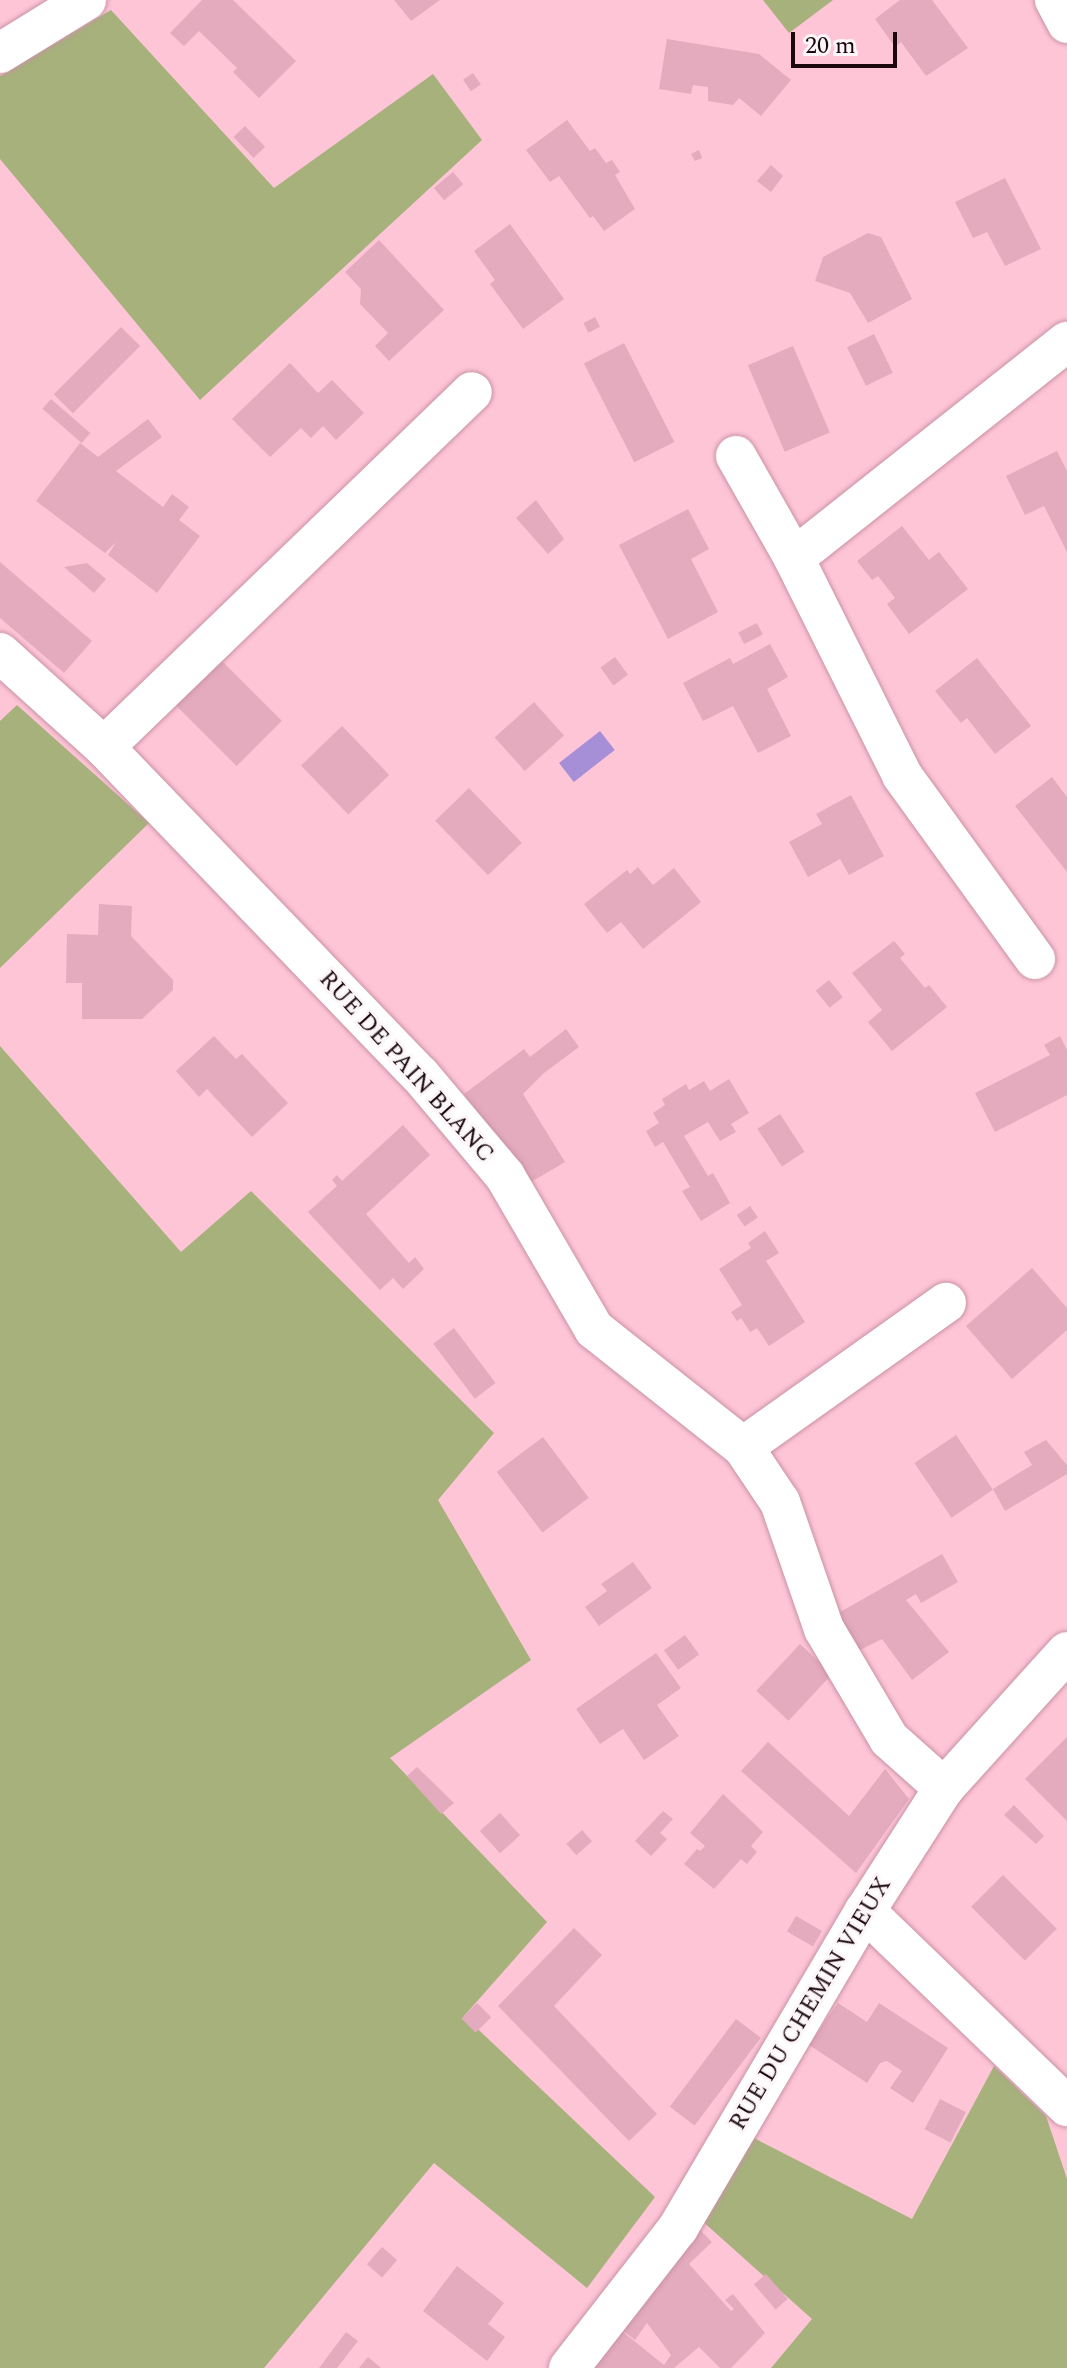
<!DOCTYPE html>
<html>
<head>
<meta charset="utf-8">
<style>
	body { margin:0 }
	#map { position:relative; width:1067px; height:2368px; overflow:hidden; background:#fec5d7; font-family:Spectral,serif }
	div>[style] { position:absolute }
	.green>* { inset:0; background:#a6b17c }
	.water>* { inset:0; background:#a68fd7; transform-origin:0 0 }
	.building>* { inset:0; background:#e3abbd; transform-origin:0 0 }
	.roads { filter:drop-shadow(0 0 2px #c893a4) drop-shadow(0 0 2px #c893a4) }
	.minor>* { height:40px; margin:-20px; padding:0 20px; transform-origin:20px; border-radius:20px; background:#fff }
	span { translate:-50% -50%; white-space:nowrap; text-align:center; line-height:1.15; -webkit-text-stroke:6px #fcf6f8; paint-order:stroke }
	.street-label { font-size:24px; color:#1b080f }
	.scale { position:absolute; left:791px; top:32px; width:106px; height:36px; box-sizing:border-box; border:4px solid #1b080f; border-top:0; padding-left:10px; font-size:24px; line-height:28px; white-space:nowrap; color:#1b080f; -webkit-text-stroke:6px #fcf6f8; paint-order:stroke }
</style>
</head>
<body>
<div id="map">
	<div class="green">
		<i style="clip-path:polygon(763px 0,833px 0,789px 33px)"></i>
		<i style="clip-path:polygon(111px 10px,274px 188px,433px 74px,482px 140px,200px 400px,0 159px,0 76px)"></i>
		<i style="clip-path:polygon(17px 705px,149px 823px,0 968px,0 721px)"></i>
		<i style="clip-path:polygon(0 1046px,181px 1252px,251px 1191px,494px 1433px,438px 1500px,531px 1660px,390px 1758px,547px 1922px,464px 2016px,655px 2197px,587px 2288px,434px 2163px,264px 2368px,0 2368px)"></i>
		<i style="clip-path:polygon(994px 2066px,1046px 2116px,1067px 2179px,1067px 2368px,771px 2368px,812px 2319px,700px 2219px,752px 2137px,912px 2219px)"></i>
	</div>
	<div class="water">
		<i style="left:600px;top:731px;width:24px;height:52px;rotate:52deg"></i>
	</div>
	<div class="building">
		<i style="clip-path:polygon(202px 0,233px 0,296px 61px,259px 98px,233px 72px,237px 68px,199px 31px,184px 46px,170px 33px)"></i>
		<i style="clip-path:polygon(394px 0,440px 0,411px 21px)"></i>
		<i style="clip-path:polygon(900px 0,932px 0,968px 48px,926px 76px,901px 42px,895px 47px,875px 19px)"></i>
		<i style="clip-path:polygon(667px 39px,759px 54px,791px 80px,761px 116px,739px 98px,733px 105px,708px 101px,708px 87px,693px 85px,691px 94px,659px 89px)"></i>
		<i style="left:473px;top:73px;width:14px;height:12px;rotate:56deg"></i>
		<i style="clip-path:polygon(567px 120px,590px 151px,595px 148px,606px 163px,612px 160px,620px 172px,615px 175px,635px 209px,604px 231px,593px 216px,590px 218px,559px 176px,550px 182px,526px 150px)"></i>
		<i style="left:245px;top:126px;width:29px;height:16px;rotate:46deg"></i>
		<i style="clip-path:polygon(699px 150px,702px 158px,695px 161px,691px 154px)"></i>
		<i style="clip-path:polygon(771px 165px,783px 176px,771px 192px,757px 181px)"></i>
		<i style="left:453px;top:172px;width:16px;height:25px;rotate:50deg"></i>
		<i style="clip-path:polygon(1005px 178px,1041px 249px,1005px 266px,987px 232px,973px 238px,955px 202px)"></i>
		<i style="clip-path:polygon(510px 224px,564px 299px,523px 329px,490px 284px,495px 280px,474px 251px)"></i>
		<i style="clip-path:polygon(868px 233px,881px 237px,912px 299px,868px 323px,850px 293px,815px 281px,823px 257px)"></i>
		<i style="clip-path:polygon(379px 240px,444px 310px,389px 361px,375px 346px,388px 333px,360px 304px,361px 289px,345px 272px)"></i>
		<i style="left:595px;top:317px;width:11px;height:13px;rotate:63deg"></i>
		<i style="left:121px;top:327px;width:27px;height:95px;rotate:45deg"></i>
		<i style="left:874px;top:334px;width:43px;height:30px;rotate:64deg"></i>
		<i style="left:624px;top:343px;width:111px;height:45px;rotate:63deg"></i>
		<i style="left:793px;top:346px;width:94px;height:49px;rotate:67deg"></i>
		<i style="clip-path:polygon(290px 363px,318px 393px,332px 380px,364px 413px,336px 440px,323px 426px,311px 438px,301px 428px,270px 457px,232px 419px)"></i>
		<i style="left:51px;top:399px;width:52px;height:13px;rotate:41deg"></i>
		<i style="clip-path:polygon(148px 419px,162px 437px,116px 471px,163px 507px,172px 494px,189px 507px,179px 520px,200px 536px,157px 593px,108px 555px,116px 542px,105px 553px,36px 501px,80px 443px,98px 457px)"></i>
		<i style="clip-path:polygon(1057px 451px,1067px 471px,1067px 552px,1044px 506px,1025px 515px,1006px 476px)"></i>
		<i style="clip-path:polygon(536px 500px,564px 539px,548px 554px,516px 518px)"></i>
		<i style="clip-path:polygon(688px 509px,709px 549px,691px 559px,718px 612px,668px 639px,619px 545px)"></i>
		<i style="clip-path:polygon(902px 526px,929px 560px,939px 552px,968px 589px,909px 634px,887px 604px,895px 598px,878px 576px,872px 580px,857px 561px)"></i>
		<i style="clip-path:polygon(0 562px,92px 641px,64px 673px,0 618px)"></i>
		<i style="clip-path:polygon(87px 563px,106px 579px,94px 593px,64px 567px)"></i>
		<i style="left:757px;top:623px;width:13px;height:21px;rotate:63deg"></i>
		<i style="clip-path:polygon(770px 644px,788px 677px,767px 689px,791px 736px,758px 753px,733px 706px,703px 721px,683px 683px,730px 658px,733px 664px)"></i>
		<i style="left:615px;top:657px;width:22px;height:18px;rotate:54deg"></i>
		<i style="clip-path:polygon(977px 658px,1031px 726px,995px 754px,967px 718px,961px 723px,935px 691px)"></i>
		<i style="left:221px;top:660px;width:86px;height:64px;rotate:45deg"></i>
		<i style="left:534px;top:702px;width:45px;height:53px;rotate:48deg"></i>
		<i style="left:342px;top:726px;width:68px;height:57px;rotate:46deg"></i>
		<i style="clip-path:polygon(1052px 777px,1067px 797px,1067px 872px,1015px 806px)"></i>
		<i style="left:469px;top:788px;width:76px;height:47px;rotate:46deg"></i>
		<i style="clip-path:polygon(851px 795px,884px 856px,849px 875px,840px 859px,808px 877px,789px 842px,822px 824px,816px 814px)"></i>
		<i style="clip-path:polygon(638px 867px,653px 885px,674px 868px,701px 902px,643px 949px,621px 922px,607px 933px,584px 904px,627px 870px,630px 874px)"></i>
		<i style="clip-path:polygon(99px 904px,132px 906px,131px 936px,173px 980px,173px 990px,142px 1019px,82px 1019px,82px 983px,66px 983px,67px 934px,98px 935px)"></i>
		<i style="clip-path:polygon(894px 941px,905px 954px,900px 958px,925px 988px,929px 985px,947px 1007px,892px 1051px,868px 1022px,882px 1010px,852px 973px)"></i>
		<i style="left:829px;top:980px;width:22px;height:17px;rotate:51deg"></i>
		<i style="clip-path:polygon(566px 1029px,579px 1047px,544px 1073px,523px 1094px,565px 1162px,526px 1185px,500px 1142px,464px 1094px,524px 1049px,530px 1057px)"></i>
		<i style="clip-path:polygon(214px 1036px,236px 1059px,242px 1054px,288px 1103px,252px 1137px,207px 1089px,199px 1097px,176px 1071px)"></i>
		<i style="clip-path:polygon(1060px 1036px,1067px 1050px,1067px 1095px,995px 1132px,975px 1093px,1050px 1055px,1044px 1045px)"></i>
		<i style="clip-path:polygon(729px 1079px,749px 1113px,731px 1124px,736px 1132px,720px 1141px,708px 1122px,684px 1136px,708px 1176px,713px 1173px,730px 1203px,701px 1221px,682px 1191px,690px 1187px,663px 1142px,655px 1147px,646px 1131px,659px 1123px,653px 1113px,665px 1105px,662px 1099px,686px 1084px,689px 1090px,704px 1081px,710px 1091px)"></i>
		<i style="left:780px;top:1114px;width:45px;height:27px;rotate:57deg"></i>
		<i style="clip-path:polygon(403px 1125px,430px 1155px,366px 1214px,409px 1263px,415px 1257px,424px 1269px,403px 1289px,393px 1278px,380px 1290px,308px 1212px,337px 1186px,332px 1180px,337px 1175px,342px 1181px)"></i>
		<i style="left:750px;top:1206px;width:14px;height:16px;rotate:56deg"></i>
		<i style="clip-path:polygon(765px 1231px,779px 1253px,766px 1261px,805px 1322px,769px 1346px,757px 1328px,750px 1332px,741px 1318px,737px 1321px,731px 1312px,742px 1305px,719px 1269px,751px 1248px,748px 1243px)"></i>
		<i style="clip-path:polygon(1032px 1268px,1067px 1308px,1067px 1330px,1012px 1379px,966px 1326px)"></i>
		<i style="left:454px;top:1328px;width:69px;height:26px;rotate:53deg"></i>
		<i style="left:956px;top:1435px;width:66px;height:50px;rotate:56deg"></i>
		<i style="left:543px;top:1437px;width:76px;height:58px;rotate:53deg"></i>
		<i style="clip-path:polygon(1046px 1440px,1067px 1465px,1067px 1474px,1005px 1511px,993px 1489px,1032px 1465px,1024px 1452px)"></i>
		<i style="clip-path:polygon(942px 1554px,958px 1582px,921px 1603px,916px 1594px,906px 1600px,949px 1652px,912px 1680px,882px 1639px,856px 1652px,835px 1615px)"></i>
		<i style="clip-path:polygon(633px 1562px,652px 1588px,599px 1626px,585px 1607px,607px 1591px,601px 1584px)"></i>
		<i style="left:685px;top:1635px;width:24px;height:26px;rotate:54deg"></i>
		<i style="left:800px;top:1644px;width:44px;height:64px;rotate:43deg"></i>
		<i style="clip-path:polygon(656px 1653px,681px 1688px,657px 1705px,679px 1736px,644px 1760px,623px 1729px,600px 1744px,576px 1709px)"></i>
		<i style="clip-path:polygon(1067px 1737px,1067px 1821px,1025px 1779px)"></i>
		<i style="clip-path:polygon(768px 1742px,849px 1816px,885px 1769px,909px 1799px,856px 1873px,741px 1771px)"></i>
		<i style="clip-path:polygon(417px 1767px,454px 1803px,441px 1814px,407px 1776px)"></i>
		<i style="clip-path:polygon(723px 1794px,763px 1832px,751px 1846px,757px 1852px,747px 1864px,741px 1859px,714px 1889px,684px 1864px,697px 1849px,700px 1851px,705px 1846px,690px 1833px)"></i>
		<i style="clip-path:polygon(1014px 1805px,1044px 1836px,1036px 1844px,1004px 1815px)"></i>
		<i style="clip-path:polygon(663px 1811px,673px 1819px,660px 1833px,667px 1839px,651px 1856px,635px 1841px)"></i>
		<i style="left:500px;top:1813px;width:30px;height:27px;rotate:48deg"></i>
		<i style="left:582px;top:1830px;width:15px;height:21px;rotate:48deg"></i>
		<i style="left:1003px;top:1875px;width:76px;height:45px;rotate:45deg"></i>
		<i style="left:796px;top:1916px;width:30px;height:18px;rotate:30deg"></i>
		<i style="clip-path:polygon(574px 1928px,602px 1955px,554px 2006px,657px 2114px,629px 2141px,498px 2006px)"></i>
		<i style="left:477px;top:2003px;width:20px;height:22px;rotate:45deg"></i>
		<i style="clip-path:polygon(838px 2003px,867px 2022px,879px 2003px,948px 2048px,913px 2103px,890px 2088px,902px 2071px,887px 2061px,880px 2063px,867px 2083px,809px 2045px)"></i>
		<i style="left:736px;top:2019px;width:31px;height:110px;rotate:37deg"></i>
		<i style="left:940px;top:2099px;width:29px;height:34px;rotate:27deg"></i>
		<i style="clip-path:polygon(697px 2227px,712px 2242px,689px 2264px,731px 2311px,734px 2309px,725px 2300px,733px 2294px,765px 2333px,731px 2368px,720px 2368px,699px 2347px,674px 2368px,589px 2368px,618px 2328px,664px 2365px,671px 2355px,647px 2323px,635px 2340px,618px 2327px)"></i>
		<i style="left:382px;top:2247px;width:20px;height:23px;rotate:41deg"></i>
		<i style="clip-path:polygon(457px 2266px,504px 2303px,488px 2324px,505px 2337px,487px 2361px,423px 2311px)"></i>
		<i style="left:766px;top:2274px;width:33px;height:16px;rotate:49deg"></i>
		<i style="clip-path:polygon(346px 2332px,358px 2341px,337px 2368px,319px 2368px)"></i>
		<i style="clip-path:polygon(368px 2357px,381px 2368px,359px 2368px)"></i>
	</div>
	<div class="roads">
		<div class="minor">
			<i style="left:1055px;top:0;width:26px;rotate:62deg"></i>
			<i style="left:0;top:53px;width:101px;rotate:-31.6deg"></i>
			<i style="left:736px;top:456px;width:117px;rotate:60.4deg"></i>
			<i style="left:0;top:653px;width:140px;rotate:42.1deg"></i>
			<i style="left:104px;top:747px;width:455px;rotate:46.1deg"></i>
			<i style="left:420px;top:1075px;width:132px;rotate:49.9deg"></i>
			<i style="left:505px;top:1176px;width:177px;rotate:59.8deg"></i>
			<i style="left:594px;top:1329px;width:190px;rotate:38.4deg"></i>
			<i style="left:743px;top:1447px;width:66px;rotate:56.1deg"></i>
			<i style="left:780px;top:1502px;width:134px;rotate:70.9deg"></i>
			<i style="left:824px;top:1629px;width:128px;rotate:59.4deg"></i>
			<i style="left:889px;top:1739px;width:74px;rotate:41.7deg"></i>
			<i style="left:104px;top:747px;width:511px;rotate:-43.97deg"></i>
			<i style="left:1035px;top:959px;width:227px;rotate:-125.9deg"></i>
			<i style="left:902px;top:775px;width:242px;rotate:-116.5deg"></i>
			<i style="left:794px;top:558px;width:348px;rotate:-38.4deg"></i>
			<i style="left:743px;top:1447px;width:249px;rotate:-35.4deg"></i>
			<i style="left:865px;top:1911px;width:281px;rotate:44deg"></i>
			<i style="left:569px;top:2368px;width:177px;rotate:-52.1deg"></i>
			<i style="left:678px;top:2228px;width:368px;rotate:-59.5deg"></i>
			<i style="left:865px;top:1911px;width:146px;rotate:-57.3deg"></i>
			<i style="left:944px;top:1788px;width:183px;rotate:-47.9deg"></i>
		</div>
	</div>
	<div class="street-label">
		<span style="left:406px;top:1067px;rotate:48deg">RUE DE PAIN BLANC</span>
		<span style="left:811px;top:2004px;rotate:-59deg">RUE DU CHEMIN VIEUX</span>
	</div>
	<div class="scale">20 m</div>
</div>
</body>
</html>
